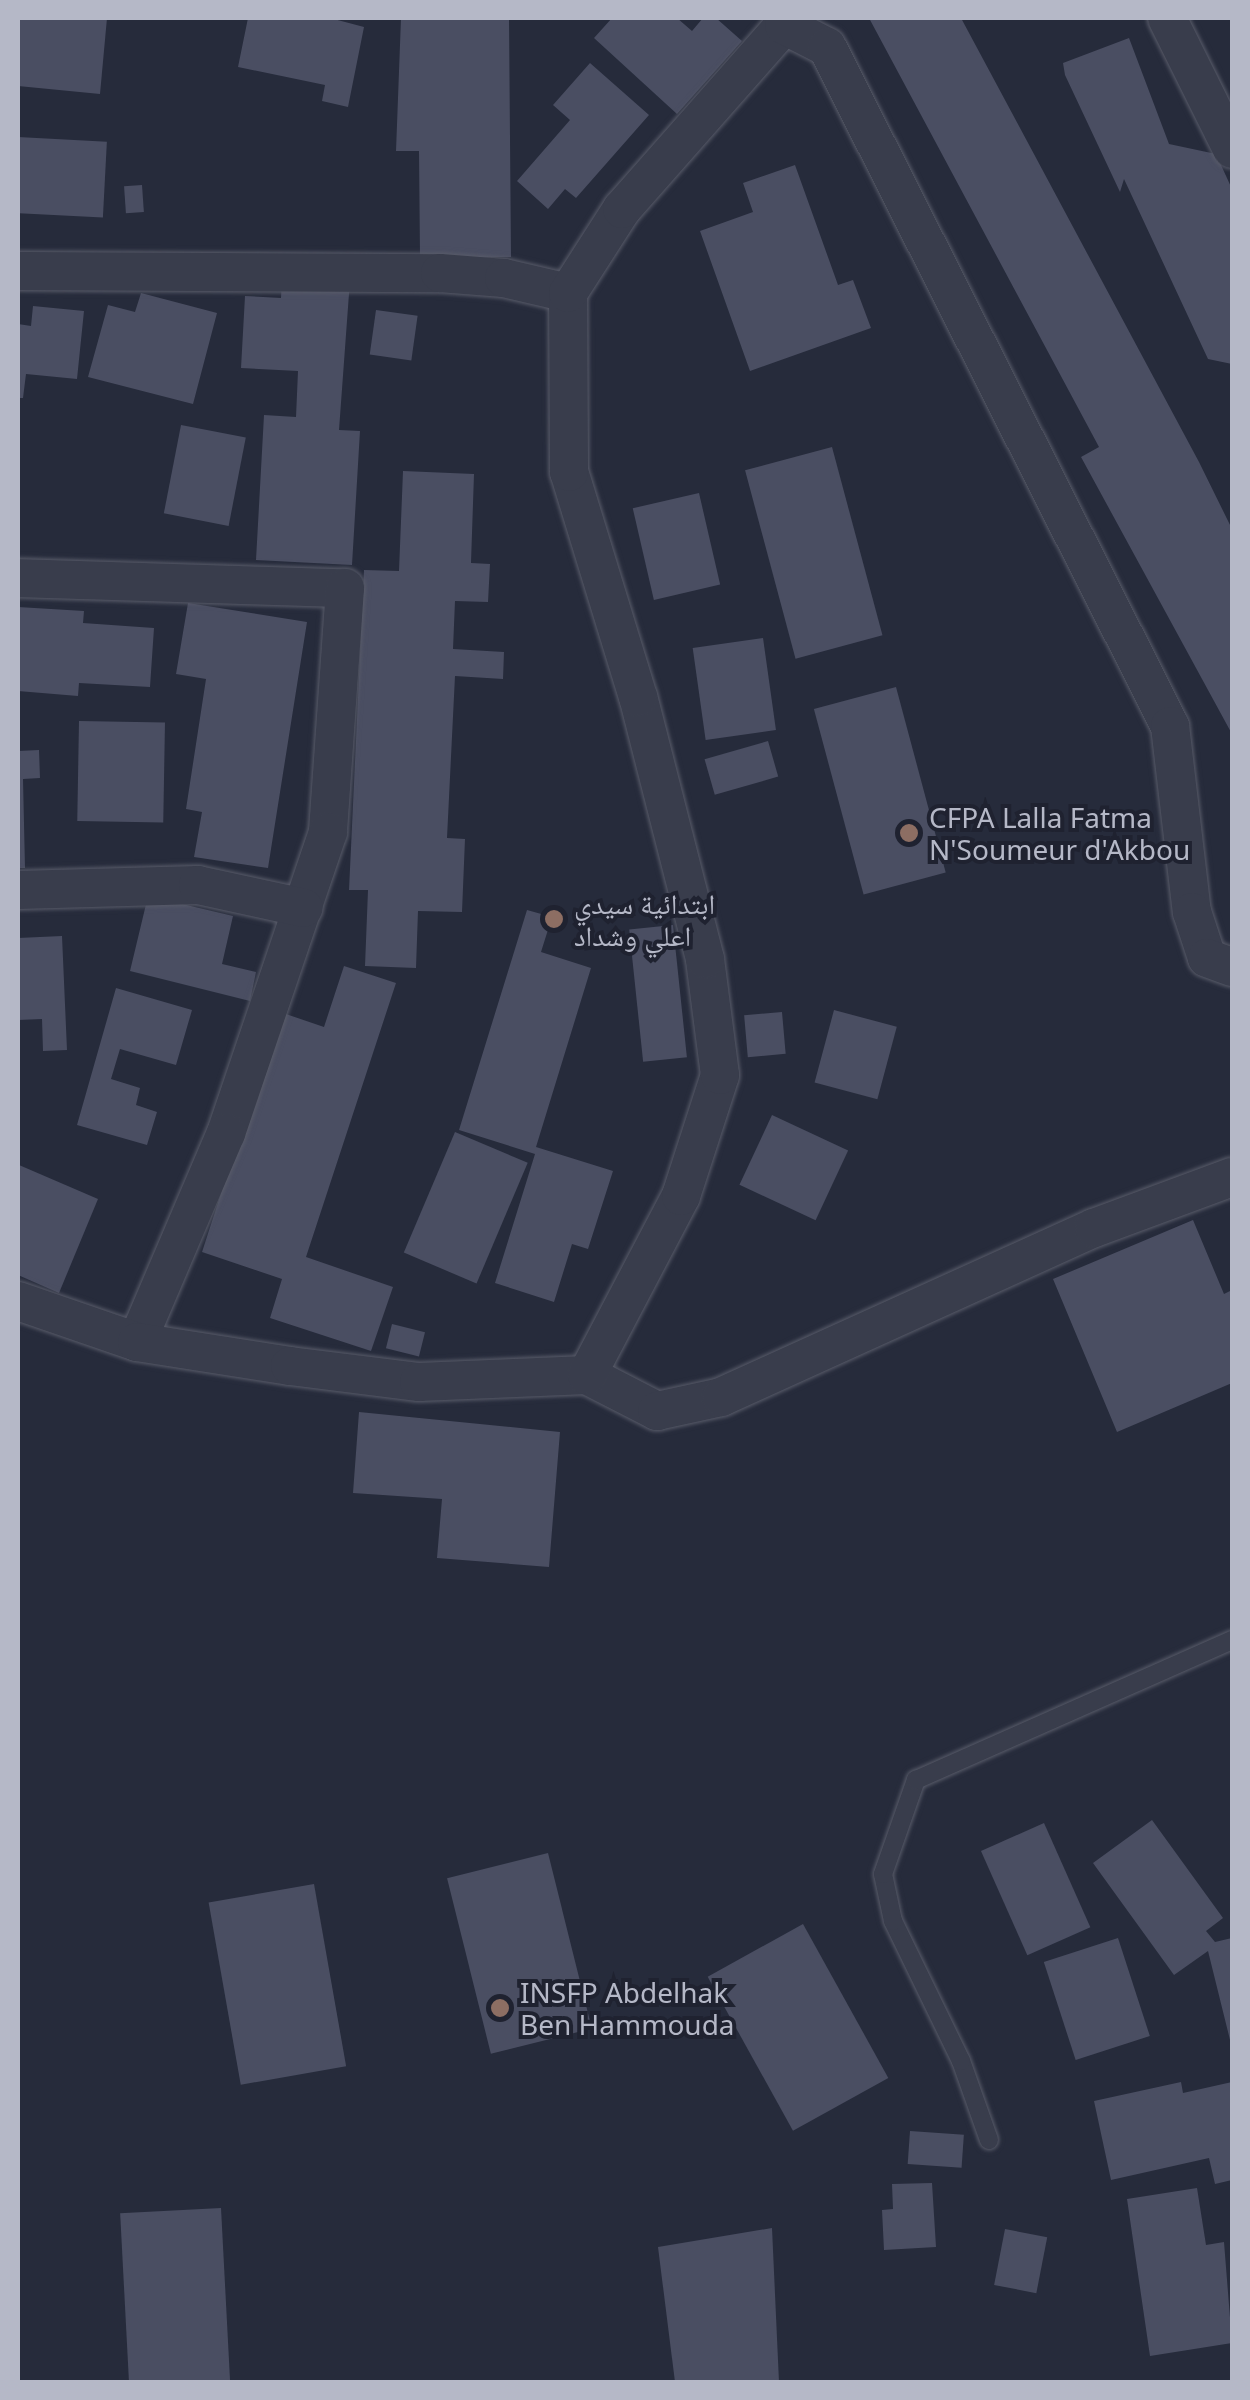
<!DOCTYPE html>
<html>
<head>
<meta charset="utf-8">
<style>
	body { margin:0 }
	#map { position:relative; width:1250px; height:2400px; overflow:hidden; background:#262b3b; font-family:"Noto Sans","Noto Naskh Arabic",sans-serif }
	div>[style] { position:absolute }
	.building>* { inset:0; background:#4a4e62; transform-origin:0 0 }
	.roads { filter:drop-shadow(0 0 2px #585b69) drop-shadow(0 0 2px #585b69) }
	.service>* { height:18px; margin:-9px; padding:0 9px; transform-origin:9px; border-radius:9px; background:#393d4c }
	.minor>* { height:38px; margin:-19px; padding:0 19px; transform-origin:19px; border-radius:19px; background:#393d4c }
	.dots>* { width:28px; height:28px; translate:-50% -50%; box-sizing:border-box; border:5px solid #1f2230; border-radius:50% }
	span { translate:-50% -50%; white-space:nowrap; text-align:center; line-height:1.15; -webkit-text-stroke:8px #1f2230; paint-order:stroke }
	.poi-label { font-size:28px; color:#b5b8c7 }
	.left { translate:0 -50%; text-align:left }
	.frame { position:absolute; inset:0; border:20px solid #b5b8c7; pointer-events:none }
</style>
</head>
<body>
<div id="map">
	<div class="building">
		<i style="clip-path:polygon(18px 18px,107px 18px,100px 94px,18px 86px)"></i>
		<i style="clip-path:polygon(248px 18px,330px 18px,364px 27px,348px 107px,322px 101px,325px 85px,238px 67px)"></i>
		<i style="clip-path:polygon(401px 18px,509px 18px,511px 257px,420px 257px,419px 151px,396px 151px)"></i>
		<i style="clip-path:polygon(612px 18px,677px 18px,692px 31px,703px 18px,716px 18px,742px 41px,677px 114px,594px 38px)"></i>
		<i style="clip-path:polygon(869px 18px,961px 18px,1199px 462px,1232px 529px,1232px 734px,1081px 457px,1099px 447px)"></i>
		<i style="clip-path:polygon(1129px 38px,1169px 144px,1216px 154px,1232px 189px,1232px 364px,1208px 359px,1124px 179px,1120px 192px,1065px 75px,1063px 63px)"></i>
		<i style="clip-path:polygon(590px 63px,649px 115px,576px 198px,565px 189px,548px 209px,517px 181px,570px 120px,553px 105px)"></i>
		<i style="left:18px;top:137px;width:89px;height:76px;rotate:3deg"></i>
		<i style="clip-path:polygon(795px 165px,838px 285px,853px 280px,871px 328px,750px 371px,700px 231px,753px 212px,743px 183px)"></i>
		<i style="left:142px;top:185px;width:27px;height:18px;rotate:86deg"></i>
		<i style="clip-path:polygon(282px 276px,350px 280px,339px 430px,360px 431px,352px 565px,256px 560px,264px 415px,296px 417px,298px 371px,241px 368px,245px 296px,281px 298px)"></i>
		<i style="clip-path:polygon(141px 293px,217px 313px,193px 404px,88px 377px,108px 305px,135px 312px)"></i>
		<i style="clip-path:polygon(33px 306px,84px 311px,77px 379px,26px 374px,23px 398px,18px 398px,18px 324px,31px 326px)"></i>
		<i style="left:376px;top:310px;width:42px;height:45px;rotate:8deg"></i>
		<i style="left:181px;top:425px;width:66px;height:90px;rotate:11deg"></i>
		<i style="left:832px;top:447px;width:195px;height:90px;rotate:75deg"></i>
		<i style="clip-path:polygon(403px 471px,474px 474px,471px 563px,490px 564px,488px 602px,455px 601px,453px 649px,504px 652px,503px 679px,455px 676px,447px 838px,465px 839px,462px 912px,418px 911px,416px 968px,365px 966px,368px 890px,349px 890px,364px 570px,399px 571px)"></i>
		<i style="left:699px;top:493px;width:94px;height:68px;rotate:77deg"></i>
		<i style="clip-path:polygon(188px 603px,307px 622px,268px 868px,194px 857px,202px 812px,186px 809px,206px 679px,176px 674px)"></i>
		<i style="clip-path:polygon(18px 607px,84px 611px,83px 623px,154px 628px,150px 687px,79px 683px,78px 696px,18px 691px)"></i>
		<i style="left:763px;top:638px;width:93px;height:71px;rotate:82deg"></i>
		<i style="left:896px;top:687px;width:192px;height:85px;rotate:75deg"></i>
		<i style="left:79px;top:721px;width:86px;height:100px;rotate:1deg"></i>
		<i style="left:768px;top:741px;width:37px;height:66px;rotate:74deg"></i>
		<i style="clip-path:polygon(39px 750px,40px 778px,23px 779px,25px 868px,18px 868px,18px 751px)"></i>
		<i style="clip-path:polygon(148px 896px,233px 916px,222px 964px,256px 972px,250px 1001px,130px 971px)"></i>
		<i style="clip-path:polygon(527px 910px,552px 917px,541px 952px,591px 968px,536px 1147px,613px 1171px,588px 1249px,572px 1244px,554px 1302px,495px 1283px,535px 1154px,459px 1130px)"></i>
		<i style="left:673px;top:925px;width:133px;height:44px;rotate:84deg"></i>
		<i style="clip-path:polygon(62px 936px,67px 1050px,43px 1051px,42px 1019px,18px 1020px,18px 938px)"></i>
		<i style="clip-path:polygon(344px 966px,396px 983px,306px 1257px,393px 1287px,371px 1351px,270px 1318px,282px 1279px,202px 1252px,280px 1012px,324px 1027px)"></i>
		<i style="clip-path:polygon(116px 988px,192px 1010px,176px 1065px,120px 1049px,111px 1079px,140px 1088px,136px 1105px,157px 1112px,147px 1145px,77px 1125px)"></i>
		<i style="left:834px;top:1010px;width:65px;height:75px;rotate:15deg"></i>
		<i style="left:782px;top:1012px;width:42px;height:38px;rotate:85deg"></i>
		<i style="left:772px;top:1115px;width:84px;height:77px;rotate:25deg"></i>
		<i style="left:455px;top:1132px;width:79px;height:131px;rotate:23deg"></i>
		<i style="clip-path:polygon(19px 1165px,98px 1199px,59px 1293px,18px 1275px)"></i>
		<i style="clip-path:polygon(1193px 1220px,1224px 1294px,1232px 1290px,1232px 1383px,1117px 1432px,1053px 1279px)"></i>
		<i style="left:392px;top:1324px;width:34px;height:25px;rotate:14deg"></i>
		<i style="clip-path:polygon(359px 1412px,560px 1432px,549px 1567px,437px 1558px,442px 1499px,353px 1493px)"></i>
		<i style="clip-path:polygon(1152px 1820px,1223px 1918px,1206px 1931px,1215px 1942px,1232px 1938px,1232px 2048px,1208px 1951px,1174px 1975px,1093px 1863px)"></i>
		<i style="left:1044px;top:1823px;width:114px;height:69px;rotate:66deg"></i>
		<i style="left:548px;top:1853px;width:181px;height:104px;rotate:76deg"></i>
		<i style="left:314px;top:1884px;width:185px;height:107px;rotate:80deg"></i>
		<i style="left:803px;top:1924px;width:176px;height:109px;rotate:61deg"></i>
		<i style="left:1118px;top:1938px;width:103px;height:78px;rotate:72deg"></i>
		<i style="clip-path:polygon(1181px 2082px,1183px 2093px,1232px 2082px,1232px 2180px,1215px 2184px,1209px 2158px,1111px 2180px,1094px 2101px)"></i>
		<i style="left:910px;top:2131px;width:54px;height:33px;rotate:4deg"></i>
		<i style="clip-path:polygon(932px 2183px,936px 2247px,884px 2250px,882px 2210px,893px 2209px,892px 2184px)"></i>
		<i style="clip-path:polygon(1197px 2188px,1206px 2245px,1224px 2242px,1232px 2343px,1150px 2356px,1127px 2199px)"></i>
		<i style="left:221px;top:2208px;width:174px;height:101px;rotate:87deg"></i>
		<i style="clip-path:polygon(772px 2228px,779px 2382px,675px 2382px,658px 2247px)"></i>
		<i style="left:1005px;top:2229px;width:43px;height:57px;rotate:11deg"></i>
	</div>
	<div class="roads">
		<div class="service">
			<i style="left:989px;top:2140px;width:84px;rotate:-109.5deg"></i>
			<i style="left:961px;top:2061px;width:156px;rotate:-115.9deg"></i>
			<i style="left:893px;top:1921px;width:48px;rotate:-102deg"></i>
			<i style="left:883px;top:1874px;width:100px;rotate:-70.7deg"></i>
			<i style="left:916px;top:1780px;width:346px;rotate:-23.9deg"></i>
		</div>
		<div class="minor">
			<i style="left:1167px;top:18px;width:146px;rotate:63.6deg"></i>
			<i style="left:18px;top:271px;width:422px;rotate:0.3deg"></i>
			<i style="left:440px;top:273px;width:64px;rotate:4.5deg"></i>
			<i style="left:504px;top:278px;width:66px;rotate:13.2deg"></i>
			<i style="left:18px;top:578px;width:327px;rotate:1.8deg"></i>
			<i style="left:345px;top:588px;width:245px;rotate:94deg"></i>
			<i style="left:328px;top:832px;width:318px;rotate:108.7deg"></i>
			<i style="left:226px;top:1133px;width:227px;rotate:113.1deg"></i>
			<i style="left:18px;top:890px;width:180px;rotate:-1.6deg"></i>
			<i style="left:198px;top:885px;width:108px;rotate:12.2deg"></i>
			<i style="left:18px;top:1301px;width:126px;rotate:19deg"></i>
			<i style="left:137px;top:1342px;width:155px;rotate:8.9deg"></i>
			<i style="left:290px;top:1366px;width:130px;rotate:7.1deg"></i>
			<i style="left:419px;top:1382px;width:168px;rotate:-2.4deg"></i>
			<i style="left:587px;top:1375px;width:79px;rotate:27.2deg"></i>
			<i style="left:657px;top:1411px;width:66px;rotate:-12.3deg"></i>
			<i style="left:721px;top:1397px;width:409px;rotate:-24.4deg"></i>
			<i style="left:1094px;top:1228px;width:147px;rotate:-20.3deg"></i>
			<i style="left:587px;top:1375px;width:202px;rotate:-62.3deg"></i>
			<i style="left:681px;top:1196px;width:127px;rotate:-72.1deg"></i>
			<i style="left:720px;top:1075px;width:117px;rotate:-97.4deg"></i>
			<i style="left:705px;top:959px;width:270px;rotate:-104.3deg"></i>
			<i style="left:638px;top:697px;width:235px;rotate:-107deg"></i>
			<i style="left:569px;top:472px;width:179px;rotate:-90.3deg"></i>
			<i style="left:568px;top:293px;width:100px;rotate:-57.3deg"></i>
			<i style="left:622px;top:209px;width:245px;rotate:-48.6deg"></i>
			<i style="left:784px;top:25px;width:48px;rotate:27.1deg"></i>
			<i style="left:827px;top:47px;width:761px;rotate:63.2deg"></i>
			<i style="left:1170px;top:726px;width:187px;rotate:83.3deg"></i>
			<i style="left:1192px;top:912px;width:48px;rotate:71.9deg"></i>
			<i style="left:1207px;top:958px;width:27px;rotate:20deg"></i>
		</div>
	</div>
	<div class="dots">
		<i style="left:909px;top:833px;background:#8d6e63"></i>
		<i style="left:554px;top:919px;background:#8d6e63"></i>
		<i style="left:500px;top:2008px;background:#8d6e63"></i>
	</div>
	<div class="poi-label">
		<span class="left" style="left:929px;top:833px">CFPA Lalla Fatma<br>N'Soumeur d'Akbou</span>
		<span class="left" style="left:574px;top:919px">ابتدائية سيدي<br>اعلي وشداد</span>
		<span class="left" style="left:520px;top:2008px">INSFP Abdelhak<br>Ben Hammouda</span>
	</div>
	<div class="frame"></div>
</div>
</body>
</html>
